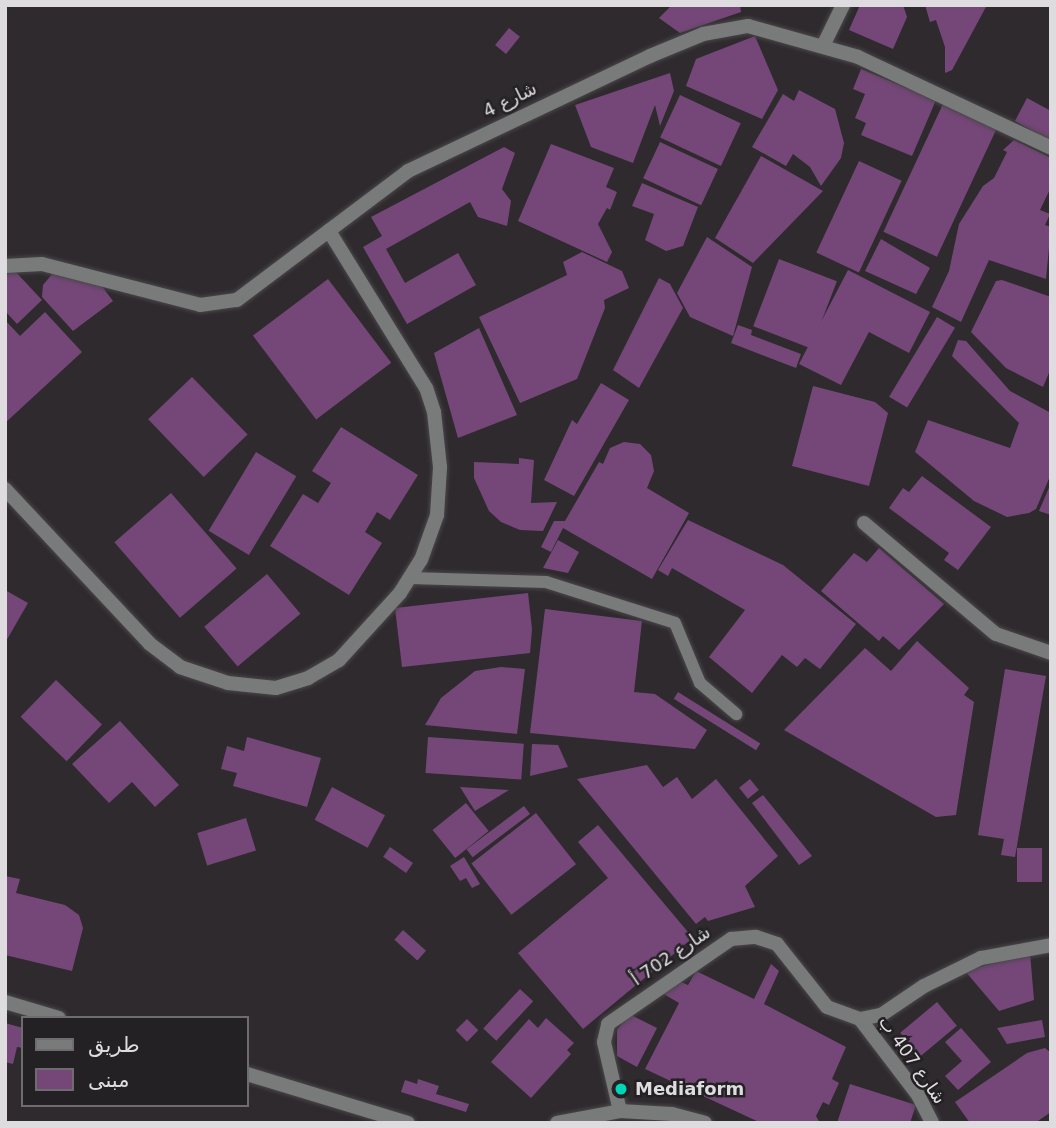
<!DOCTYPE html>
<html>
<head>
<meta charset="utf-8">
<style>
	body { margin:0 }
	#map { position:relative; width:1056px; height:1128px; overflow:hidden; background:#2e2a2e; font-family:"DejaVu Sans","Noto Naskh Arabic",sans-serif }
	div>[style] { position:absolute }
	.building>* { inset:0; background:#754779; transform-origin:0 0 }
	.roads { filter:drop-shadow(0 0 2px #4a464a) drop-shadow(0 0 2px #4a464a) }
	.service>* { height:12px; margin:-6px; padding:0 6px; transform-origin:6px; border-radius:6px; background:#787b7a }
	.minor>* { height:14px; margin:-7px; padding:0 7px; transform-origin:7px; border-radius:7px; background:#787b7a }
	.tertiary>* { height:14px; margin:-7px; padding:0 7px; transform-origin:7px; border-radius:7px; background:#787b7a }
	.dots>* { width:19px; height:19px; translate:-50% -50%; box-sizing:border-box; border:4px solid #242124; border-radius:50% }
	span { translate:-50% -50%; white-space:nowrap; text-align:center; line-height:1.15; -webkit-text-stroke:5px #242124; paint-order:stroke }
	.street-label { font-size:18px; color:#dedcdf }
	.poi-label { font-size:18px; color:#dedcdf; font-weight:700 }
	.left { translate:0 -50%; text-align:left }
	.frame { position:absolute; inset:0; border:7px solid #dedcdf; pointer-events:none }
	.legend { position:absolute; left:21px; top:1016px; width:228px; height:91px; box-sizing:border-box; background:#242124; border:2px solid #6e6c6f; margin:0; padding:9px 12px; list-style:none; font-size:21px; color:#dedcdf }
	.legend li { display:flex; align-items:center; gap:14px; height:35px }
	.legend b { width:35px; border:2px solid #6e6c6f }
</style>
</head>
<body>
<div id="map">
	<div class="building">
		<i style="clip-path:polygon(672px 5px,740px 5px,741px 12px,680px 33px,659px 18px)"></i>
		<i style="clip-path:polygon(860px 5px,903px 5px,907px 17px,893px 49px,849px 30px)"></i>
		<i style="clip-path:polygon(925px 5px,987px 5px,952px 70px,945px 73px,945px 47px,936px 20px,930px 22px)"></i>
		<i style="left:509px;top:28px;width:14px;height:22px;rotate:39deg"></i>
		<i style="clip-path:polygon(755px 36px,778px 90px,762px 119px,686px 86px,696px 59px)"></i>
		<i style="clip-path:polygon(861px 69px,936px 100px,912px 156px,861px 135px,866px 123px,855px 118px,865px 94px,853px 89px)"></i>
		<i style="clip-path:polygon(670px 73px,674px 91px,660px 126px,655px 105px,633px 163px,591px 147px,575px 105px)"></i>
		<i style="clip-path:polygon(799px 90px,835px 109px,844px 143px,841px 158px,821px 186px,810px 167px,793px 154px,786px 166px,752px 147px,783px 94px,794px 101px)"></i>
		<i style="left:680px;top:95px;width:67px;height:47px;rotate:25deg"></i>
		<i style="clip-path:polygon(1027px 98px,1051px 111px,1051px 142px,1015px 121px)"></i>
		<i style="left:943px;top:104px;width:59px;height:141px;rotate:25deg"></i>
		<i style="clip-path:polygon(1014px 140px,1051px 158px,1051px 187px,1040px 210px,1050px 214px,1045px 225px,1051px 227px,1046px 279px,989px 260px,961px 322px,932px 307px,949px 271px,959px 224px,983px 186px,994px 178px,1007px 152px,1003px 150px)"></i>
		<i style="left:660px;top:142px;width:64px;height:40px;rotate:25deg"></i>
		<i style="clip-path:polygon(551px 144px,614px 168px,606px 187px,617px 192px,610px 210px,607px 208px,598px 224px,612px 252px,607px 262px,518px 221px)"></i>
		<i style="clip-path:polygon(504px 147px,515px 153px,502px 189px,511px 201px,507px 226px,478px 217px,470px 202px,386px 249px,405px 283px,458px 253px,476px 285px,407px 324px,363px 247px,382px 236px,371px 217px)"></i>
		<i style="clip-path:polygon(761px 156px,823px 191px,753px 263px,715px 238px)"></i>
		<i style="left:859px;top:161px;width:47px;height:101px;rotate:25deg"></i>
		<i style="clip-path:polygon(642px 183px,698px 207px,683px 246px,666px 251px,645px 240px,654px 214px,632px 206px)"></i>
		<i style="clip-path:polygon(707px 237px,752px 267px,733px 336px,690px 317px,677px 293px)"></i>
		<i style="clip-path:polygon(881px 239px,930px 268px,916px 294px,865px 271px)"></i>
		<i style="clip-path:polygon(582px 252px,622px 271px,629px 288px,604px 300px,605px 308px,577px 379px,520px 403px,479px 317px,567px 275px,563px 262px)"></i>
		<i style="left:779px;top:259px;width:62px;height:72px;rotate:21deg"></i>
		<i style="clip-path:polygon(13px 269px,42px 300px,17px 324px,5px 311px,5px 276px)"></i>
		<i style="clip-path:polygon(848px 270px,930px 312px,909px 353px,869px 332px,841px 385px,799px 364px)"></i>
		<i style="clip-path:polygon(53px 273px,101px 285px,113px 301px,73px 331px,42px 297px,43px 285px)"></i>
		<i style="clip-path:polygon(659px 278px,670px 284px,683px 308px,639px 388px,613px 370px)"></i>
		<i style="left:328px;top:279px;width:105px;height:94px;rotate:53deg"></i>
		<i style="clip-path:polygon(1002px 280px,1051px 297px,1051px 368px,1043px 387px,1006px 368px,971px 332px,996px 281px)"></i>
		<i style="clip-path:polygon(45px 312px,82px 352px,5px 423px,5px 320px,20px 336px)"></i>
		<i style="left:937px;top:317px;width:21px;height:93px;rotate:31deg"></i>
		<i style="clip-path:polygon(738px 325px,752px 330px,751px 335px,801px 354px,796px 368px,731px 343px)"></i>
		<i style="clip-path:polygon(479px 328px,517px 415px,458px 438px,434px 353px)"></i>
		<i style="clip-path:polygon(958px 340px,966px 341px,1010px 391px,1051px 413px,1051px 474px,1036px 509px,1029px 513px,1007px 517px,974px 501px,915px 452px,928px 420px,1010px 448px,1019px 423px,952px 356px)"></i>
		<i style="left:192px;top:377px;width:80px;height:61px;rotate:46deg"></i>
		<i style="clip-path:polygon(601px 383px,629px 400px,574px 496px,544px 480px,572px 420px,577px 424px)"></i>
		<i style="clip-path:polygon(813px 386px,875px 402px,888px 413px,869px 486px,792px 466px)"></i>
		<i style="clip-path:polygon(341px 427px,418px 475px,390px 520px,377px 512px,365px 532px,382px 543px,349px 595px,270px 546px,303px 494px,318px 503px,331px 483px,312px 471px)"></i>
		<i style="clip-path:polygon(624px 442px,640px 444px,651px 455px,654px 471px,647px 488px,689px 513px,652px 579px,563px 528px,551px 552px,541px 547px,554px 521px,565px 521px,599px 462px,603px 464px,610px 448px)"></i>
		<i style="left:256px;top:452px;width:47px;height:92px;rotate:31deg"></i>
		<i style="clip-path:polygon(519px 458px,534px 460px,531px 503px,557px 502px,543px 531px,520px 530px,501px 522px,489px 511px,474px 478px,474px 462px,519px 464px)"></i>
		<i style="clip-path:polygon(922px 476px,991px 527px,958px 570px,944px 560px,949px 553px,889px 508px,903px 488px,909px 492px)"></i>
		<i style="clip-path:polygon(1051px 483px,1051px 515px,1039px 511px)"></i>
		<i style="left:171px;top:493px;width:100px;height:75px;rotate:49deg"></i>
		<i style="clip-path:polygon(688px 520px,783px 565px,856px 624px,820px 669px,805px 658px,797px 667px,782px 655px,752px 693px,709px 657px,745px 610px,672px 568px,668px 576px,658px 570px)"></i>
		<i style="clip-path:polygon(558px 540px,579px 552px,568px 573px,543px 568px)"></i>
		<i style="clip-path:polygon(879px 548px,944px 604px,899px 650px,883px 636px,879px 641px,821px 591px,854px 553px,867px 562px)"></i>
		<i style="left:267px;top:574px;width:52px;height:82px;rotate:50deg"></i>
		<i style="clip-path:polygon(5px 590px,28px 603px,5px 643px)"></i>
		<i style="clip-path:polygon(528px 593px,532px 629px,530px 653px,402px 667px,395px 608px)"></i>
		<i style="clip-path:polygon(545px 609px,642px 621px,634px 692px,655px 694px,707px 730px,695px 749px,530px 733px)"></i>
		<i style="clip-path:polygon(917px 641px,969px 688px,964px 695px,974px 702px,956px 815px,936px 817px,784px 730px,865px 648px,891px 671px)"></i>
		<i style="clip-path:polygon(501px 667px,525px 669px,517px 734px,425px 725px,441px 698px,475px 671px)"></i>
		<i style="clip-path:polygon(1005px 669px,1046px 676px,1015px 857px,1001px 855px,1004px 839px,978px 835px)"></i>
		<i style="left:56px;top:680px;width:64px;height:51px;rotate:44deg"></i>
		<i style="left:678px;top:692px;width:97px;height:8px;rotate:32deg"></i>
		<i style="clip-path:polygon(120px 721px,179px 785px,155px 807px,132px 782px,109px 803px,72px 764px)"></i>
		<i style="clip-path:polygon(247px 737px,321px 758px,307px 807px,233px 786px,237px 773px,221px 769px,227px 746px,244px 751px)"></i>
		<i style="left:428px;top:737px;width:96px;height:36px;rotate:4deg"></i>
		<i style="clip-path:polygon(532px 744px,558px 745px,568px 767px,530px 776px)"></i>
		<i style="clip-path:polygon(647px 765px,663px 787px,677px 777px,692px 799px,716px 779px,778px 856px,745px 886px,755px 907px,708px 921px,705px 917px,696px 924px,577px 779px)"></i>
		<i style="left:750px;top:779px;width:14px;height:14px;rotate:51deg"></i>
		<i style="left:332px;top:787px;width:60px;height:37px;rotate:28deg"></i>
		<i style="clip-path:polygon(460px 787px,509px 790px,475px 811px)"></i>
		<i style="clip-path:polygon(763px 795px,812px 856px,799px 865px,752px 803px)"></i>
		<i style="left:466px;top:803px;width:36px;height:43px;rotate:51deg"></i>
		<i style="left:524px;top:806px;width:10px;height:72px;rotate:53deg"></i>
		<i style="left:536px;top:813px;width:65px;height:82px;rotate:52deg"></i>
		<i style="left:246px;top:818px;width:34px;height:51px;rotate:73deg"></i>
		<i style="clip-path:polygon(598px 825px,693px 938px,583px 1029px,518px 953px,608px 878px,578px 842px)"></i>
		<i style="left:390px;top:847px;width:28px;height:12px;rotate:35deg"></i>
		<i style="left:1017px;top:848px;width:25px;height:34px"></i>
		<i style="clip-path:polygon(464px 857px,480px 884px,472px 888px,466px 878px,460px 881px,450px 866px)"></i>
		<i style="clip-path:polygon(5px 876px,20px 879px,16px 893px,65px 905px,79px 915px,83px 928px,72px 971px,5px 955px)"></i>
		<i style="left:403px;top:930px;width:31px;height:13px;rotate:42deg"></i>
		<i style="clip-path:polygon(1030px 953px,1034px 1000px,999px 1011px,965px 971px)"></i>
		<i style="clip-path:polygon(771px 964px,779px 971px,764px 1004px,846px 1047px,832px 1079px,839px 1083px,829px 1105px,823px 1102px,816px 1116px,820px 1123px,761px 1123px,645px 1069px,679px 1003px,662px 993px,676px 980px,688px 985px,696px 971px,754px 999px)"></i>
		<i style="left:520px;top:989px;width:18px;height:54px;rotate:43deg"></i>
		<i style="left:937px;top:1002px;width:31px;height:48px;rotate:50deg"></i>
		<i style="clip-path:polygon(629px 1014px,657px 1028px,637px 1067px,617px 1056px,617px 1030px)"></i>
		<i style="clip-path:polygon(546px 1018px,574px 1043px,567px 1050px,571px 1054px,531px 1098px,491px 1062px,529px 1019px,538px 1028px)"></i>
		<i style="left:467px;top:1019px;width:16px;height:16px;rotate:45deg"></i>
		<i style="clip-path:polygon(1042px 1020px,1045px 1037px,1007px 1044px,997px 1028px)"></i>
		<i style="clip-path:polygon(5px 1023px,23px 1028px,23px 1048px,17px 1047px,13px 1064px,5px 1062px)"></i>
		<i style="clip-path:polygon(961px 1028px,991px 1062px,958px 1090px,945px 1076px,962px 1061px,945px 1042px)"></i>
		<i style="clip-path:polygon(1045px 1048px,1051px 1053px,1051px 1112px,1035px 1123px,970px 1123px,955px 1102px,1027px 1053px)"></i>
		<i style="clip-path:polygon(418px 1079px,439px 1086px,436px 1094px,469px 1104px,466px 1112px,401px 1092px,405px 1080px,417px 1084px)"></i>
		<i style="clip-path:polygon(850px 1084px,916px 1105px,910px 1123px,837px 1123px)"></i>
	</div>
	<div class="roads">
		<div class="service">
			<i style="left:410px;top:578px;width:136px;rotate:1.7deg"></i>
			<i style="left:546px;top:582px;width:135px;rotate:17.6deg"></i>
			<i style="left:675px;top:623px;width:65px;rotate:67.4deg"></i>
			<i style="left:700px;top:683px;width:48px;rotate:40.7deg"></i>
		</div>
		<div class="minor">
			<i style="left:823px;top:46px;width:46px;rotate:-64deg"></i>
			<i style="left:5px;top:266px;width:37px;rotate:-3deg"></i>
			<i style="left:42px;top:264px;width:163px;rotate:14.5deg"></i>
			<i style="left:200px;top:305px;width:37px;rotate:-8deg"></i>
			<i style="left:237px;top:300px;width:214px;rotate:-37deg"></i>
			<i style="left:408px;top:171px;width:268px;rotate:-25.4deg"></i>
			<i style="left:650px;top:56px;width:57px;rotate:-22.5deg"></i>
			<i style="left:703px;top:34px;width:46px;rotate:-10.1deg"></i>
			<i style="left:748px;top:26px;width:114px;rotate:15.7deg"></i>
			<i style="left:858px;top:57px;width:213px;rotate:25.2deg"></i>
			<i style="left:5px;top:489px;width:212px;rotate:46.9deg"></i>
			<i style="left:150px;top:644px;width:38px;rotate:37deg"></i>
			<i style="left:180px;top:667px;width:51px;rotate:18.4deg"></i>
			<i style="left:228px;top:683px;width:48px;rotate:5.9deg"></i>
			<i style="left:276px;top:688px;width:34px;rotate:-17deg"></i>
			<i style="left:308px;top:678px;width:36px;rotate:-30deg"></i>
			<i style="left:339px;top:660px;width:91px;rotate:-47.7deg"></i>
			<i style="left:400px;top:593px;width:39px;rotate:-58deg"></i>
			<i style="left:421px;top:560px;width:48px;rotate:-70.4deg"></i>
			<i style="left:437px;top:515px;width:48px;rotate:-86.4deg"></i>
			<i style="left:440px;top:467px;width:55px;rotate:-96.2deg"></i>
			<i style="left:434px;top:412px;width:25px;rotate:-108deg"></i>
			<i style="left:426px;top:388px;width:185px;rotate:-121.7deg"></i>
			<i style="left:864px;top:523px;width:172px;rotate:40.1deg"></i>
			<i style="left:996px;top:634px;width:58px;rotate:19.1deg"></i>
			<i style="left:860px;top:1019px;width:96px;rotate:52.7deg"></i>
			<i style="left:918px;top:1095px;width:31px;rotate:63deg"></i>
		</div>
		<div class="tertiary">
			<i style="left:5px;top:1002px;width:56px;rotate:16.5deg"></i>
			<i style="left:247px;top:1074px;width:168px;rotate:16.9deg"></i>
			<i style="left:620px;top:1111px;width:71px;rotate:-103.1deg"></i>
			<i style="left:604px;top:1042px;width:18px;rotate:-77deg"></i>
			<i style="left:608px;top:1024px;width:150px;rotate:-34.6deg"></i>
			<i style="left:731px;top:939px;width:25px;rotate:-5deg"></i>
			<i style="left:756px;top:937px;width:22px;rotate:18deg"></i>
			<i style="left:777px;top:944px;width:80px;rotate:51.6deg"></i>
			<i style="left:827px;top:1007px;width:35px;rotate:20deg"></i>
			<i style="left:860px;top:1019px;width:21px;rotate:-11deg"></i>
			<i style="left:881px;top:1015px;width:52px;rotate:-34deg"></i>
			<i style="left:924px;top:986px;width:64px;rotate:-26.2deg"></i>
			<i style="left:981px;top:958px;width:71px;rotate:-10.5deg"></i>
			<i style="left:557px;top:1123px;width:64px;rotate:-10.8deg"></i>
			<i style="left:620px;top:1111px;width:52px;rotate:3.3deg"></i>
			<i style="left:672px;top:1114px;width:34px;rotate:15deg"></i>
		</div>
	</div>
	<div class="dots">
		<i style="left:621px;top:1089px;background:#00d5b7"></i>
	</div>
	<div class="street-label">
		<span style="left:510px;top:100px;rotate:-26deg">شارع 4</span>
		<span style="left:671px;top:956px;rotate:-34deg">شارع 702 أ</span>
		<span style="left:912px;top:1060px;rotate:55deg">شارع 407 ب</span>
	</div>
	<div class="poi-label">
		<span class="left" style="left:635px;top:1089px">Mediaform</span>
	</div>
	<div class="frame"></div>
	<ul class="legend">
	<li><b style="height:9px;background:#787b7a"></b>طريق</li>
	<li><b style="height:19px;background:#754779"></b>مبنى</li>
	</ul>
</div>
</body>
</html>
